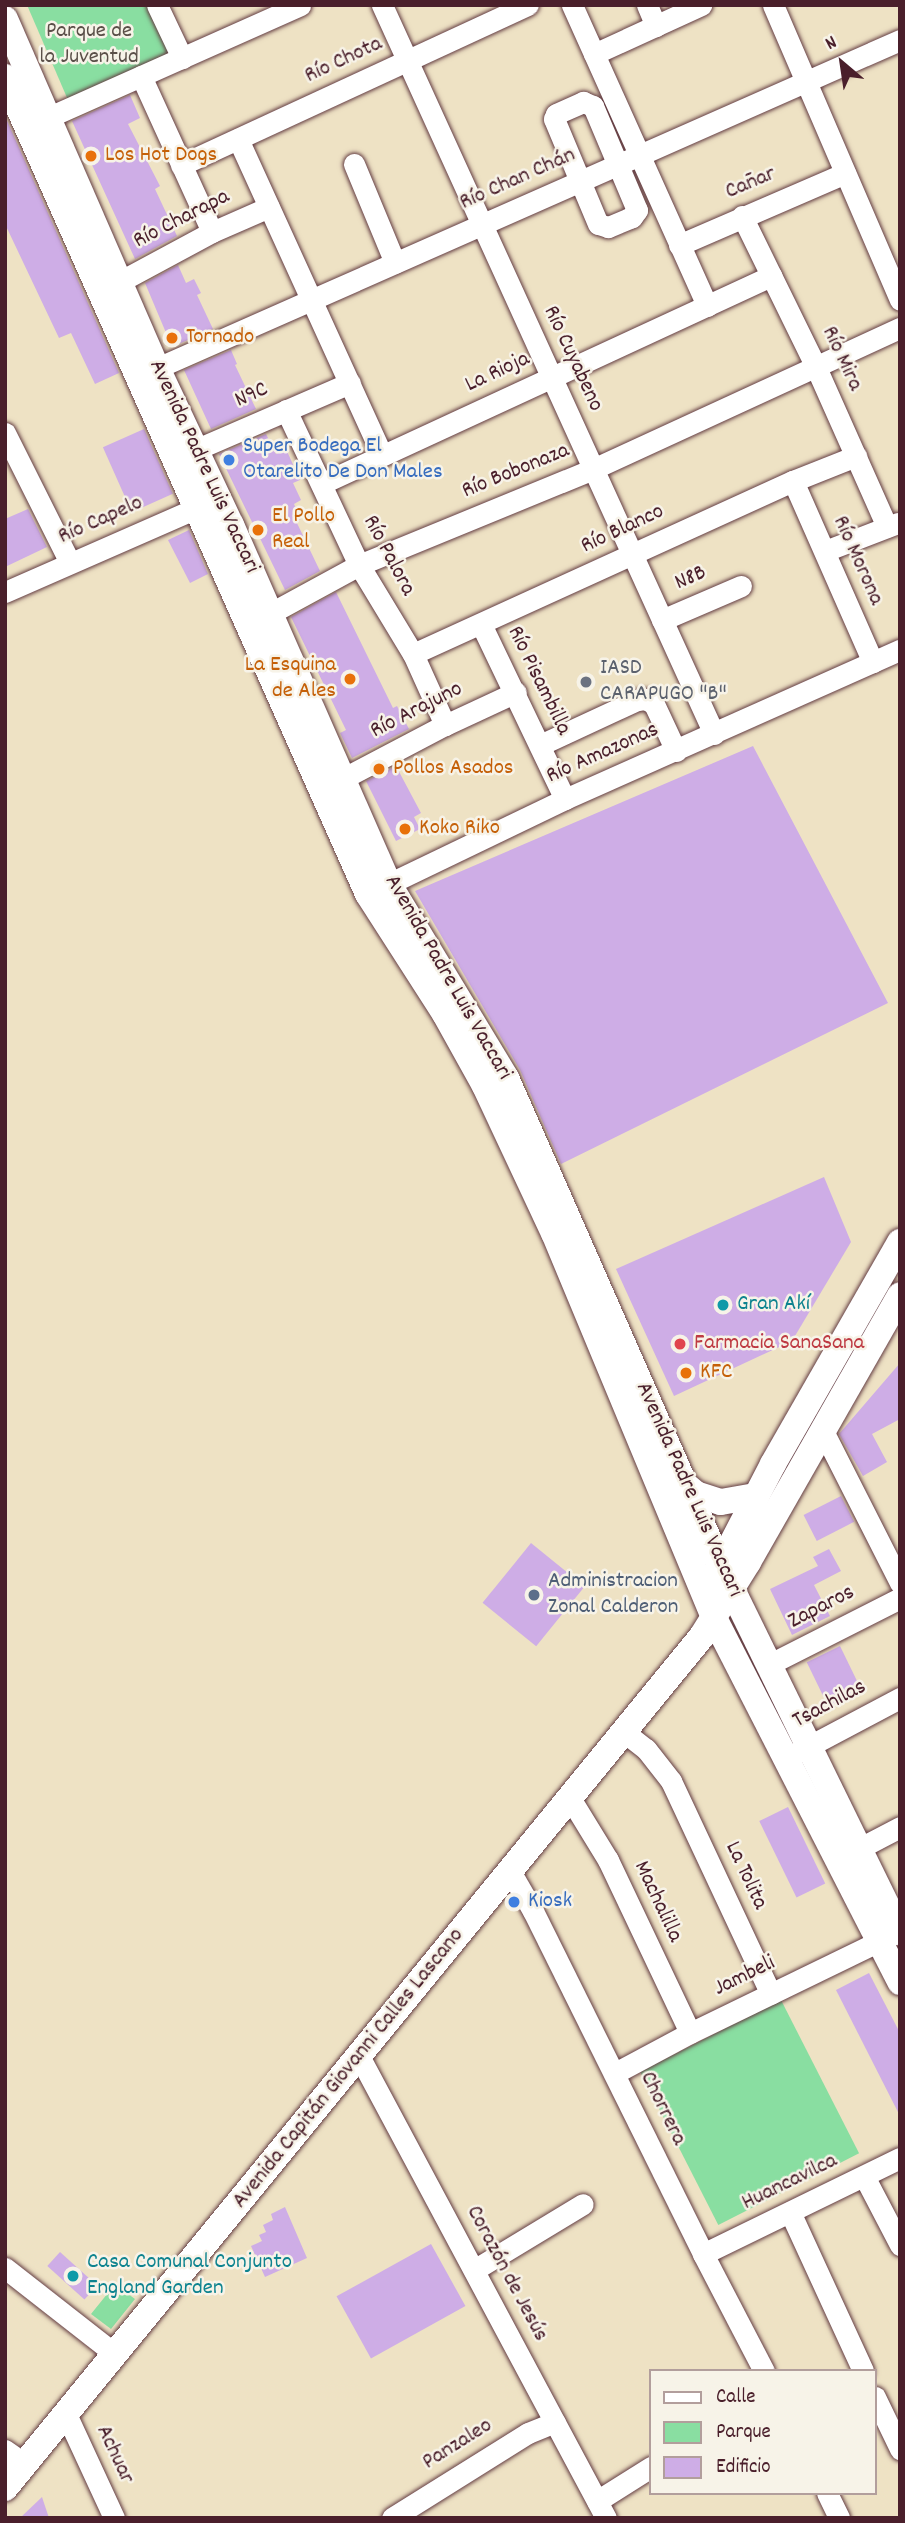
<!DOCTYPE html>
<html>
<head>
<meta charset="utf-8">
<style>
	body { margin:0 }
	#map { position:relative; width:905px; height:2523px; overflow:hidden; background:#eee2c4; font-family:Dekko,sans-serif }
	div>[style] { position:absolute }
	.green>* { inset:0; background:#89dea1; transform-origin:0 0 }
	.building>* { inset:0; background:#ceade6; transform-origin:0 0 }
	.roads { filter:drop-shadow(0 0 2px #633c42) drop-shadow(0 0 2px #633c42) }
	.minor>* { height:21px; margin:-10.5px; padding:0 10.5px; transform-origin:10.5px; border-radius:10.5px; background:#fff }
	.major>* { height:26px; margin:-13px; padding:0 13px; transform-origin:13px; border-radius:13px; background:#fff }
	.dots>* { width:19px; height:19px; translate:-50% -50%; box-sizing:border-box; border:4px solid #f7f3e8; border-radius:50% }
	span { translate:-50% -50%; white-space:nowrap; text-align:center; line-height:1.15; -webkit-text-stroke:5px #f7f3e8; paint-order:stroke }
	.park-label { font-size:23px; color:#5a4f48 }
	.street-label { font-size:23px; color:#4a1f2b }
	.food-label { font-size:23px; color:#c56008 }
	.left { translate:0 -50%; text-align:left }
	.right { translate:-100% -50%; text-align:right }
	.shop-label { font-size:23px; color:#366cbe }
	.worship-label { font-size:23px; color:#5b616d }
	.culture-label { font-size:23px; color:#0d838f }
	.health-label { font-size:23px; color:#be3a42 }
	.service-label { font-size:23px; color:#4e5e75 }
	.frame { position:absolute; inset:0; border:7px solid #4a1f2b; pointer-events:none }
	.legend { position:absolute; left:649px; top:2369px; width:228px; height:126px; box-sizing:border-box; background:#f7f3e8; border:2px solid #b29e9c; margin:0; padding:9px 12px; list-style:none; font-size:21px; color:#4a1f2b }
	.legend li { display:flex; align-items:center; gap:14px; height:35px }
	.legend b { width:35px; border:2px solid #b29e9c }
	.north { position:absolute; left:807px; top:28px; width:70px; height:70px; -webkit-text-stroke:5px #f7f3e8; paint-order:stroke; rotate:331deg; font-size:19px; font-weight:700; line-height:28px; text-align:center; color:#4a1f2b }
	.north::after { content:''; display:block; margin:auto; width:24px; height:32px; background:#4a1f2b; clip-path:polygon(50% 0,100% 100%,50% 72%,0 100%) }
</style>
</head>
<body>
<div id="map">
	<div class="green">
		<i style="clip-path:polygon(27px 5px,165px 5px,185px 47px,68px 100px)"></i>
		<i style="left:781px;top:2000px;width:172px;height:158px;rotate:63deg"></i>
		<i style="clip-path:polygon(112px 2288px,116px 2291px,120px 2288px,135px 2299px,111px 2329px,91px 2314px)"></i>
	</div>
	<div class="building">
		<i style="clip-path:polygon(130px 95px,140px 118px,128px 124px,160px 186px,155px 189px,177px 236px,135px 259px,72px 121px)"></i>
		<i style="clip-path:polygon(5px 116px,119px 373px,95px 384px,71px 333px,59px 338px,5px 224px)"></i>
		<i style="clip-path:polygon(178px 265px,186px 283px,194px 279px,201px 293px,197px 295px,213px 329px,172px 347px,145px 283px)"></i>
		<i style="clip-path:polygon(231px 350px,237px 364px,235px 365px,256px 409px,211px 429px,184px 370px)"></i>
		<i style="left:144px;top:429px;width:71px;height:45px;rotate:66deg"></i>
		<i style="clip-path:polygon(266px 434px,276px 454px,286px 449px,300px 480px,293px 483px,301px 500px,294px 504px,301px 519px,296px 521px,320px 571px,285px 590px,219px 454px)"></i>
		<i style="clip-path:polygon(28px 509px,47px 547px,5px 567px,5px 519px)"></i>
		<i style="clip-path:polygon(189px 530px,208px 574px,190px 583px,168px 540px)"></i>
		<i style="clip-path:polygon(336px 592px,393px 708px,397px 706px,409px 729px,352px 758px,340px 733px,346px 730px,291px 617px)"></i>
		<i style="clip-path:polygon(753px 746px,888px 1003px,561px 1164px,520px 1070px,415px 891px)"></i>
		<i style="clip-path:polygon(396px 766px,421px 813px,414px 817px,420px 829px,396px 841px,366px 781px)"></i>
		<i style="clip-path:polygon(824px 1177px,851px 1242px,792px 1341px,674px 1396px,616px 1269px)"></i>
		<i style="clip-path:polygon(900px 1363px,900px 1419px,872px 1434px,887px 1462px,863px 1476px,839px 1434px)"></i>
		<i style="left:841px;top:1496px;width:29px;height:42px;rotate:63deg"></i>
		<i style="left:531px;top:1543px;width:69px;height:77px;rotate:39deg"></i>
		<i style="clip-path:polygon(829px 1549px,841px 1571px,814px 1585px,830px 1616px,792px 1635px,770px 1589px,818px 1566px,813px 1557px)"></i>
		<i style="left:840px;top:1646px;width:50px;height:37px;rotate:64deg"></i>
		<i style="left:788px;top:1807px;width:85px;height:32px;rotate:64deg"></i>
		<i style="clip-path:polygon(869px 1973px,900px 2033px,900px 2116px,836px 1990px)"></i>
		<i style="clip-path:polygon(285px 2207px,307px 2258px,265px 2277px,251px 2246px,262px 2241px,259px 2235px,266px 2232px,263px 2225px,273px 2220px,271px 2214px)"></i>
		<i style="left:431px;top:2244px;width:71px;height:108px;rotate:61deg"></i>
		<i style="left:60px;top:2252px;width:50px;height:19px;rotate:42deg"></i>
		<i style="clip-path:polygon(42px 2497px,49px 2518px,20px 2518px)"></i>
	</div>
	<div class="roads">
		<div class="minor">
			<i style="left:157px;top:5px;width:59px;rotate:64.7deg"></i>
			<i style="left:382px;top:5px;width:801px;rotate:65.51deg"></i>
			<i style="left:572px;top:5px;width:330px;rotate:65.8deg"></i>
			<i style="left:647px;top:5px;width:23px;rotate:67deg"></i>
			<i style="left:773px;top:5px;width:321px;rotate:66.7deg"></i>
			<i style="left:594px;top:54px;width:118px;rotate:-24.6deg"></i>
			<i style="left:141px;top:76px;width:171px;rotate:65.5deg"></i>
			<i style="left:583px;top:102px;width:11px;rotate:22deg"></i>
			<i style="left:593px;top:106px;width:113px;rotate:67.1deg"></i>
			<i style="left:637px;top:210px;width:9px;rotate:126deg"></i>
			<i style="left:632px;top:217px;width:26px;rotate:157deg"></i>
			<i style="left:608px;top:227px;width:10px;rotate:-163deg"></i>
			<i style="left:598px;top:224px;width:114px;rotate:-112.7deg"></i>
			<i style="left:554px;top:119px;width:5px;rotate:-68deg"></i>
			<i style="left:556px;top:114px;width:30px;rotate:-24deg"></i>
			<i style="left:49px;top:117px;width:275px;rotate:-24deg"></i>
			<i style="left:238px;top:139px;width:347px;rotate:65.5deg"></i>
			<i style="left:354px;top:164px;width:107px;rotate:67.5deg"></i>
			<i style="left:181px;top:165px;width:382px;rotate:-24.8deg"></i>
			<i style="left:742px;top:216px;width:166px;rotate:63.9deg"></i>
			<i style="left:815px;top:365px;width:177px;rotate:66deg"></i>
			<i style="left:679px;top:245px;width:181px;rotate:-23.4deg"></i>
			<i style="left:119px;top:282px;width:106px;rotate:-28.3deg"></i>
			<i style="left:212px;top:232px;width:62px;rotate:-23.7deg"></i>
			<i style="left:157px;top:368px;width:812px;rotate:-23.82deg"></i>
			<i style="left:286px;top:410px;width:171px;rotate:64.8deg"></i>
			<i style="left:359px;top:565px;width:104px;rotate:58.8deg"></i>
			<i style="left:413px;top:654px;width:78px;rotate:65.7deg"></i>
			<i style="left:5px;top:433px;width:145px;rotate:63.4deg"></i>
			<i style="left:181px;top:456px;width:184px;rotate:-23.4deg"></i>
			<i style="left:793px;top:481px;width:198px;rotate:66.2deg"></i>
			<i style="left:323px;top:483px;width:494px;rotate:-24.8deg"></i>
			<i style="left:825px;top:551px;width:78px;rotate:-21deg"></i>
			<i style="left:5px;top:592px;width:222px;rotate:-23.7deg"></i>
			<i style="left:269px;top:614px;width:102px;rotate:-28.6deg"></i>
			<i style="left:359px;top:565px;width:253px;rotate:-22.3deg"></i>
			<i style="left:593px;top:469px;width:338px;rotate:-24.7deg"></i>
			<i style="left:662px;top:620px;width:86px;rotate:-23.3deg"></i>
			<i style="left:481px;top:624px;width:194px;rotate:64.4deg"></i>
			<i style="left:413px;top:654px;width:418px;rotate:-24.5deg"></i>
			<i style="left:793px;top:481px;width:68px;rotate:-21.6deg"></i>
			<i style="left:540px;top:745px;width:107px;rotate:-24.9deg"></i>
			<i style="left:637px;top:700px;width:9px;rotate:-6deg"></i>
			<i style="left:646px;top:699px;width:9px;rotate:32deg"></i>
			<i style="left:654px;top:704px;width:52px;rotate:64.9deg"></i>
			<i style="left:342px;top:779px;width:116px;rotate:-27.7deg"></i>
			<i style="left:445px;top:725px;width:78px;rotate:-24.9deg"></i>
			<i style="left:376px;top:890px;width:210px;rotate:-25.7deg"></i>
			<i style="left:565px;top:799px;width:367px;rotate:-24deg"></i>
			<i style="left:822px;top:1429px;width:173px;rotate:63.1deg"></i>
			<i style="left:768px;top:1665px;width:148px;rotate:-26.9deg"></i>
			<i style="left:624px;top:1732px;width:28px;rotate:38deg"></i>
			<i style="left:646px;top:1749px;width:41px;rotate:52deg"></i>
			<i style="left:671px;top:1781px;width:235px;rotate:64.9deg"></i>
			<i style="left:796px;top:1753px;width:118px;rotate:-27.9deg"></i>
			<i style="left:570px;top:1798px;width:73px;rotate:58.5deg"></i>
			<i style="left:608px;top:1860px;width:191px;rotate:64.6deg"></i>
			<i style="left:858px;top:1849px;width:47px;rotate:-27.6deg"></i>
			<i style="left:510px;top:1871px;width:46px;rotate:60.1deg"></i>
			<i style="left:533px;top:1911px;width:383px;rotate:63.6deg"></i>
			<i style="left:703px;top:2254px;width:132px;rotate:62.5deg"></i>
			<i style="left:359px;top:2056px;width:524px;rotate:61.87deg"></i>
			<i style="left:615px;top:2073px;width:85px;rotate:-28.1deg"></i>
			<i style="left:690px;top:2033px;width:225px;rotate:-25.9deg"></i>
			<i style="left:864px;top:2176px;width:78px;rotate:62.4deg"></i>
			<i style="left:790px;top:2212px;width:175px;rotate:65.3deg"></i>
			<i style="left:703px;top:2254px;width:219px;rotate:-26deg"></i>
			<i style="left:5px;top:2268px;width:140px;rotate:38deg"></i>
			<i style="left:474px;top:2270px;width:127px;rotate:-31.2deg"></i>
			<i style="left:875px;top:2397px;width:58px;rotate:64.3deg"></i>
			<i style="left:66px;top:2414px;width:115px;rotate:65.2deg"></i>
			<i style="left:5px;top:2450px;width:24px;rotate:35deg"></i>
			<i style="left:827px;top:2493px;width:28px;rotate:64deg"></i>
			<i style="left:597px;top:2501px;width:64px;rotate:-32.2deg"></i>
			<i style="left:392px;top:2518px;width:160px;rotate:-32deg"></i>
			<i style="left:528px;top:2433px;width:29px;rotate:-22deg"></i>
		</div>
		<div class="major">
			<i style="left:5px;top:19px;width:381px;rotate:66.5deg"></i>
			<i style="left:157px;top:368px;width:174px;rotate:64.8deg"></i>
			<i style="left:231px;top:525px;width:391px;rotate:66.3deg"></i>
			<i style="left:388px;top:883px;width:228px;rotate:58.8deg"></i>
			<i style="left:506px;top:1078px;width:532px;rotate:66.28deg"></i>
			<i style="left:720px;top:1565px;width:409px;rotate:63.9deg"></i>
			<i style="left:5px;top:77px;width:894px;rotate:66.04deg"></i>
			<i style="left:368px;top:894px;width:143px;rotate:57.3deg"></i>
			<i style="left:445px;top:1014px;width:82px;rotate:60.9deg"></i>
			<i style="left:485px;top:1086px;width:162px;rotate:64.9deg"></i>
			<i style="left:554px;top:1233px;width:417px;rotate:67.4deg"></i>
			<i style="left:714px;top:1618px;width:409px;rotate:62.9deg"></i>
			<i style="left:684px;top:1484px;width:16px;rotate:40deg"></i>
			<i style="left:696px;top:1494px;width:26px;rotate:18deg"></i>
			<i style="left:721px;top:1502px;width:36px;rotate:-10deg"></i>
			<i style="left:715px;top:1576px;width:126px;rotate:-62.6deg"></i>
			<i style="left:773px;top:1464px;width:256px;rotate:-60.2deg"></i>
			<i style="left:5px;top:2488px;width:1101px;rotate:-50.71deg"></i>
			<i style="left:702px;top:1636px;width:87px;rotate:-58.1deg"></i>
			<i style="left:748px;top:1562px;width:307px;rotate:-60.3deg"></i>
		</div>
	</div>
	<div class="dots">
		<i style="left:91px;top:156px;background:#e8710a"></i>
		<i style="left:172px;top:338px;background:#e8710a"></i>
		<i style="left:229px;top:460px;background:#3f7fe0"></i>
		<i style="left:258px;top:530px;background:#e8710a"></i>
		<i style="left:350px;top:679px;background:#e8710a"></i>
		<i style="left:586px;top:682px;background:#6b7280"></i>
		<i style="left:379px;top:769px;background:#e8710a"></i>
		<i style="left:405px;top:829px;background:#e8710a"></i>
		<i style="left:723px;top:1305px;background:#0f9aa8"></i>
		<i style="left:680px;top:1344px;background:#e0444e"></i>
		<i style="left:686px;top:1373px;background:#e8710a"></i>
		<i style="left:534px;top:1595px;background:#5c6f8a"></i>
		<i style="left:514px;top:1902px;background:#3f7fe0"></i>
		<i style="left:73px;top:2276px;background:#0f9aa8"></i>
	</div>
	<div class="park-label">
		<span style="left:89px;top:45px">Parque de<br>la Juventud</span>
	</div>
	<div class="street-label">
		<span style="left:344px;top:61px;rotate:-25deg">Río Chota</span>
		<span style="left:518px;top:180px;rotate:-24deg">Río Chan Chán</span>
		<span style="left:751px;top:184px;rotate:-23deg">Cañar</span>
		<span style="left:182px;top:220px;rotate:-27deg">Río Charapa</span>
		<span style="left:572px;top:359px;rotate:65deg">Río Cuyabeno</span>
		<span style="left:841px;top:359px;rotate:65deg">Río Mira</span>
		<span style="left:498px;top:373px;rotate:-25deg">La Rioja</span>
		<span style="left:252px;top:396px;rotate:-24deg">N9C</span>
		<span style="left:203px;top:467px;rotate:65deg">Avenida Padre Luis Vaccari</span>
		<span style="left:516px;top:472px;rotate:-22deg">Río Bobonaza</span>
		<span style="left:101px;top:521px;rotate:-24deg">Río Capelo</span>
		<span style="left:623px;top:530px;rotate:-25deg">Río Blanco</span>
		<span style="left:388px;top:556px;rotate:62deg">Río Palora</span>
		<span style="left:857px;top:561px;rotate:66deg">Río Morona</span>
		<span style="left:691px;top:579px;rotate:-23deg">N8B</span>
		<span style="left:538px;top:681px;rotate:64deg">Río Pisambilla</span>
		<span style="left:417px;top:711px;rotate:-27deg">Río Arajuno</span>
		<span style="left:603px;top:754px;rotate:-24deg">Río Amazonas</span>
		<span style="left:447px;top:978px;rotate:60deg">Avenida Padre Luis Vaccari</span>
		<span style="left:688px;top:1490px;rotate:66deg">Avenida Padre Luis Vaccari</span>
		<span style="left:822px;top:1608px;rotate:-27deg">Zaparos</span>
		<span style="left:830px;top:1705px;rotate:-28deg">Tsachilas</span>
		<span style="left:745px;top:1876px;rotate:65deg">La Tolita</span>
		<span style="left:657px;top:1902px;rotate:65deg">Machalilla</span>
		<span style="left:745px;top:1977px;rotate:-26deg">Jambeli</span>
		<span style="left:349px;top:2069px;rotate:-51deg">Avenida Capitán Giovanni Calles Lascano</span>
		<span style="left:662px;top:2109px;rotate:64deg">Chorrera</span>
		<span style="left:790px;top:2183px;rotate:-26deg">Huancavilca</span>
		<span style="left:506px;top:2274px;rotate:62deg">Corazón de Jesús</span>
		<span style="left:458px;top:2445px;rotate:-32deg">Panzaleo</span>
		<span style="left:114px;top:2455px;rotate:65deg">Achuar</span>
	</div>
	<div class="food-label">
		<span class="left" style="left:105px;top:156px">Los Hot Dogs</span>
		<span class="left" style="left:186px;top:338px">Tornado</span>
		<span class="left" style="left:272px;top:530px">El Pollo<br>Real</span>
		<span class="right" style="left:336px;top:679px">La Esquina<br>de Ales</span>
		<span class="left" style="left:393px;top:769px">Pollos Asados</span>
		<span class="left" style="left:419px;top:829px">Koko Riko</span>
		<span class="left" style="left:700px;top:1373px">KFC</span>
	</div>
	<div class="shop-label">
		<span class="left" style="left:243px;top:460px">Super Bodega El<br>Otarelito De Don Males</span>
		<span class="left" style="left:528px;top:1902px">Kiosk</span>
	</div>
	<div class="worship-label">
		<span class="left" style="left:600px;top:682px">IASD<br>CARAPUGO "B"</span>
	</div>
	<div class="culture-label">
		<span class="left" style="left:737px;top:1305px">Gran Akí</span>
		<span class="left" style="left:87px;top:2276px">Casa Comunal Conjunto<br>England Garden</span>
	</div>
	<div class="health-label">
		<span class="left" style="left:694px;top:1344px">Farmacia SanaSana</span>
	</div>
	<div class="service-label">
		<span class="left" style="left:548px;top:1595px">Administracion<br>Zonal Calderon</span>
	</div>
	<div class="frame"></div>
	<ul class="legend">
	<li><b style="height:9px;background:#fff"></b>Calle</li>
	<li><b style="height:19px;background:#89dea1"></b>Parque</li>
	<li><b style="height:19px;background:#ceade6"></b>Edificio</li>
	</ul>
	<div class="north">N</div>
</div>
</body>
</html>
